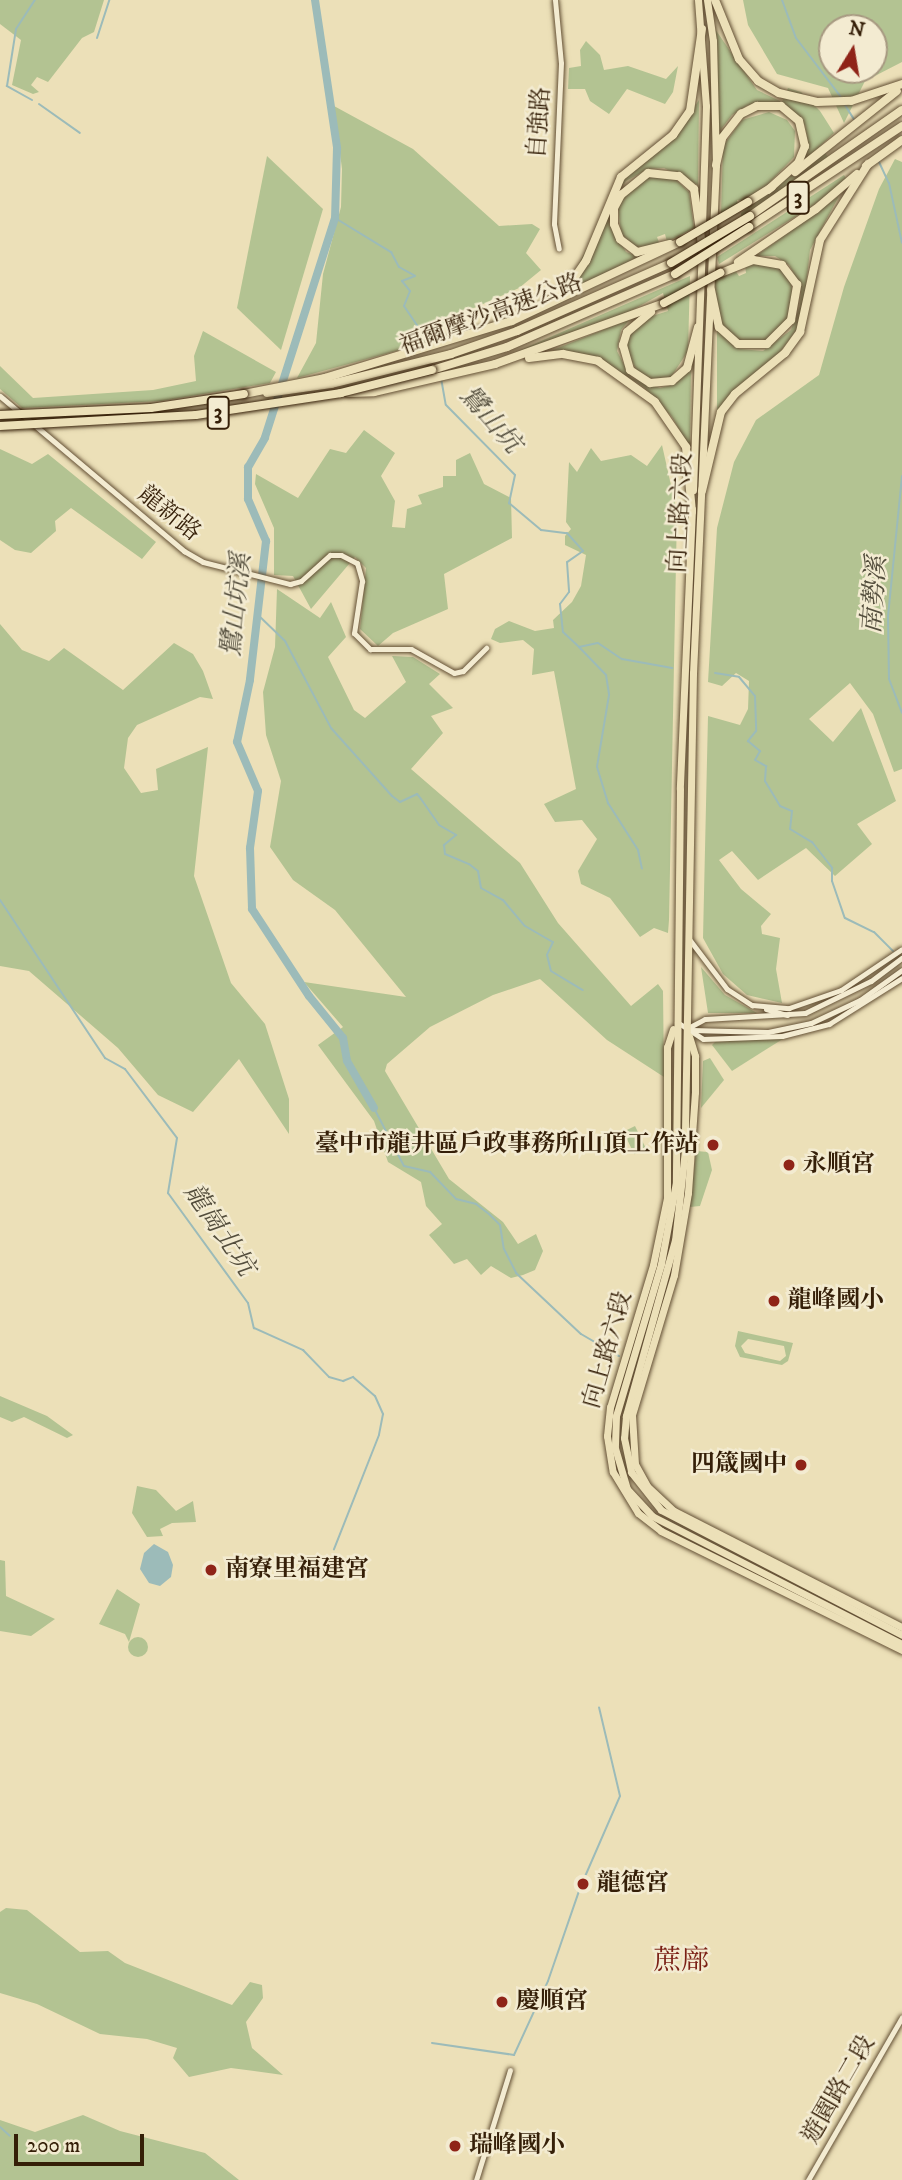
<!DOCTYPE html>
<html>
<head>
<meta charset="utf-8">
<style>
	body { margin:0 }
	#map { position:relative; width:902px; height:2180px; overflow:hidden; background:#ece0b8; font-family:"IM FELL DW Pica","Noto Serif TC",serif }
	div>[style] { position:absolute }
	.green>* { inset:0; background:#b3c392; transform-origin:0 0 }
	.round { border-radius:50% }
	.water>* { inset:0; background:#9cbbb9 }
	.stream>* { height:2px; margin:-1px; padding:0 1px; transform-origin:1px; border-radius:1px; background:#9cbbb9 }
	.river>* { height:8px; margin:-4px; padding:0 4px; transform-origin:4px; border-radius:4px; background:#9cbbb9 }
	.roads { filter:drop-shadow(0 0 2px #634f34) drop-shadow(0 0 2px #634f34) }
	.minor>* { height:5px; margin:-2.5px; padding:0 2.5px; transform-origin:2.5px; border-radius:2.5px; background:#f3ebd1 }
	.major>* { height:7px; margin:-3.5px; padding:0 3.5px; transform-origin:3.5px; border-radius:3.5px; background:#ece0b8 }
	.highway>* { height:8px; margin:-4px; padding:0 4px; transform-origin:4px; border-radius:4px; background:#ece0b8 }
	.bridges { filter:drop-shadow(0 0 2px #351f08) drop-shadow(0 0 2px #351f08) }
	.highway-bridge>* { height:8px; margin:-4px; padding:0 4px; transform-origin:4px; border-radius:4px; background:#ece0b8 }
	.dots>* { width:19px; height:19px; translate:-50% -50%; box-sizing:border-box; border:4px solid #f3ebd1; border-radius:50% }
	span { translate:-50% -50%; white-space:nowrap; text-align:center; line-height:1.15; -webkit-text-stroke:5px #f3ebd1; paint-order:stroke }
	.shield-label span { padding:2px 5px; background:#f3ebd1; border:2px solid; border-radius:5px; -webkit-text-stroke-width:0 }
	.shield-label { font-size:23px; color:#351f08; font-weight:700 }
	.street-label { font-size:24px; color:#351f08 }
	.poi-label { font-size:24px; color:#351f08; font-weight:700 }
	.right { translate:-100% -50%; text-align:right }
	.left { translate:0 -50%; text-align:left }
	.water-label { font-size:26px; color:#544e3d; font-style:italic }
	.quarter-label { font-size:28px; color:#7a1f14 }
	.north { position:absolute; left:818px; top:14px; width:70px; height:70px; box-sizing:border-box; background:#f3ebd1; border:2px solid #a79981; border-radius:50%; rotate:11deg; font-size:19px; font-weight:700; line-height:28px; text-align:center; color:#351f08 }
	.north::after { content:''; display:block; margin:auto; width:24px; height:32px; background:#8f2418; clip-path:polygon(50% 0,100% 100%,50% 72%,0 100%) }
	.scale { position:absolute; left:14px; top:2134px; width:130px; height:32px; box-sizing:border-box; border:4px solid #351f08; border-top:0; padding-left:9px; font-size:21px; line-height:24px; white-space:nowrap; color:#351f08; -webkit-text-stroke:5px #f3ebd1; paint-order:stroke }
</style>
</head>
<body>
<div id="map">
	<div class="green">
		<i style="clip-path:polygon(0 0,104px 0,94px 32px,82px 38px,48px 82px,37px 77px,31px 85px,39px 92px,33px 94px,12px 85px,21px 40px,0 24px)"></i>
		<i style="clip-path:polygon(evenodd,743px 0,902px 0,902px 62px,865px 81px,844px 123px,828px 88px,777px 74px,748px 25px,743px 0,832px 28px,874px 28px,874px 70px,832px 70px,832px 28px)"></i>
		<i style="clip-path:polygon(715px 29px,757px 90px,782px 102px,788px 88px,801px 92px,820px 111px,834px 133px,799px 166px,808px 142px,805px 125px,779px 103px,748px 105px,732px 115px,719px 132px)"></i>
		<i style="clip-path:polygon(586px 41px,600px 55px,604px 70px,628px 66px,666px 79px,678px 66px,673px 92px,665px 104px,627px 89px,609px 114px,590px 101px,585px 89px,568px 89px,569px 68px,581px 66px,580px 50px)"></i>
		<i style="clip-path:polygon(699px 100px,698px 185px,664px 168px,648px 169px,626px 181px,618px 191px,609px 222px,626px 252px,644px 258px,564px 293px,621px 181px,671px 141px)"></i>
		<i style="clip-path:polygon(334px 106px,413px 149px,499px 226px,532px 224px,540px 229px,526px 253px,541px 270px,519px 288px,445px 321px,437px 340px,297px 378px,316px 343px,323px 274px,341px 207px,342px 169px)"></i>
		<i style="clip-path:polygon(769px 112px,787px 120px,795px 131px,794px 157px,766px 186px,744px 201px,737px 200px,738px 204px,721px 214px,723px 146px,742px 120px)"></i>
		<i style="clip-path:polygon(824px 151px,829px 159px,741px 218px,741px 213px)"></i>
		<i style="clip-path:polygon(267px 156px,323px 209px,281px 350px,237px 308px)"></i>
		<i style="clip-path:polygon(895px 159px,902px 162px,902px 769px,894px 772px,873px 714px,850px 683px,809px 719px,833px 742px,861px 708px,896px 801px,857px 824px,872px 844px,835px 876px,806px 848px,758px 880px,732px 851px,719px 860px,741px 889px,771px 914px,761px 926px,762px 934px,780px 938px,776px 969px,782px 1003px,747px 995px,723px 974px,703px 938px,708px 716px,740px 725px,748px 709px,749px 681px,736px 673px,722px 686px,708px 682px,717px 528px,734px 462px,756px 420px,819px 375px,844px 287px,879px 189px)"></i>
		<i style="clip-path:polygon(844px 175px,847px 180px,811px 207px,719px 264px,717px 257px)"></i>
		<i style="clip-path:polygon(651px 176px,674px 178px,689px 192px,694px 228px,667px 242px,665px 234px,657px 237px,660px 245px,636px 247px,621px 234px,618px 205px,627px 192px)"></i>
		<i style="clip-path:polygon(839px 196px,810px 250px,802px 323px,773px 361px,717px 412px,717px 327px,740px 349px,763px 351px,791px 330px,800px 306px,801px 286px,789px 265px,775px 256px,756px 256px)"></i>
		<i style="clip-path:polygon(753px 263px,779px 267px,790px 281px,793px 293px,788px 318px,765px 342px,743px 344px,721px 327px,714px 280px,735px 270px,739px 276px,746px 273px,745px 265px)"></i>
		<i style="clip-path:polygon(690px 276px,688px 351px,671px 377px,654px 381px,637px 371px,626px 350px,627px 338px,646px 318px,668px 311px,663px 293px,627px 313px,502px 358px)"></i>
		<i style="clip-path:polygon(630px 319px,621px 330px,617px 351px,631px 378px,660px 388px,675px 384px,691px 365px,690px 448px,672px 417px,644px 387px,605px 363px,553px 350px)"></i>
		<i style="clip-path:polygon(203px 331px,276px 372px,270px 383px,161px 401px,22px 408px,0 389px,0 366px,33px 398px,153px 390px,196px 381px,194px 356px)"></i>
		<i style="clip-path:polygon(364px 430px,395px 453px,381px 476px,395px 501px,392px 527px,405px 528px,407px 509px,422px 504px,418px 495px,443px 487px,443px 476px,456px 476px,456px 460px,470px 453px,484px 484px,511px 498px,512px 538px,444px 574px,448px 609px,393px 633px,378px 646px,360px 629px,366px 568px,355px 557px,311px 609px,293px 576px,274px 575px,274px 528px,255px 484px,256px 474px,298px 498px,330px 449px,346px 453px)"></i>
		<i style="clip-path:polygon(662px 445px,677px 512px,669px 920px,668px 933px,654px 928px,640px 937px,610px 898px,581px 884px,578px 871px,597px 839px,582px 820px,555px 822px,544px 804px,576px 789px,554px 671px,532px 675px,534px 649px,523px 640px,500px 643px,491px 639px,495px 629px,509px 621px,535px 631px,554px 628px,553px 620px,572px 602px,581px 586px,586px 555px,565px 545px,565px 536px,571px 529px,566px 522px,569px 462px,577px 472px,591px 448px,601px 461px,631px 455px,647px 466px)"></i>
		<i style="clip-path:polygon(0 449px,32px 464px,48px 454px,156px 542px,142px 559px,71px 508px,55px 521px,56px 531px,31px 553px,15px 550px,0 540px)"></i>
		<i style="clip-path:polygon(277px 589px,320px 618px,331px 602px,346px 637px,328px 657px,354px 710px,365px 718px,406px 682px,392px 656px,413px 657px,440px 674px,429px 684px,453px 708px,431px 716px,443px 733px,411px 769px,520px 863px,558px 923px,631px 1006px,658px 984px,663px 991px,664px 1077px,607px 1040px,540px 979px,493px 995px,430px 1027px,387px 1064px,385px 1071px,449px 1179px,503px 1222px,518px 1244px,536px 1234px,543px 1251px,535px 1270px,523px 1275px,511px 1278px,491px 1266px,481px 1275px,467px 1259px,454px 1264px,429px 1235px,442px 1224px,426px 1206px,421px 1182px,388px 1162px,374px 1121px,318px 1045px,343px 1027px,304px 982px,406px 997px,335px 910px,293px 880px,270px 847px,281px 781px,266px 735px,263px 692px,275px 647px)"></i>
		<i style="clip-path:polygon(0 624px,22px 650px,49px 661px,64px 648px,123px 690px,174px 643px,193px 654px,203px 671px,213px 699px,200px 697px,137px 725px,128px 738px,124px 768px,141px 793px,158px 790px,156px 769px,208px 747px,194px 876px,231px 983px,265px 1024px,289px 1099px,289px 1134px,239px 1059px,193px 1112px,158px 1095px,118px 1048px,29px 971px,0 966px)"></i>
		<i style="clip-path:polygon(701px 967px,725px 995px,757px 1013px,708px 1013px)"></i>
		<i style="clip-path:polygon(786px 1037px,732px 1071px,712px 1045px,715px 1042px)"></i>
		<i style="clip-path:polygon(710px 1058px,724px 1080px,701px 1108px,703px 1061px)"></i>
		<i style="left:635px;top:1126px;width:25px;height:13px;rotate:64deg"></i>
		<i style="clip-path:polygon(696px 1151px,708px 1152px,712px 1170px,700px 1206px,690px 1207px)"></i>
		<i style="clip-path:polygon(evenodd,738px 1331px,793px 1343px,788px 1361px,782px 1365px,740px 1357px,735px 1346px,738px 1331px,748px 1339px,784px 1346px,786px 1356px,780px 1361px,745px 1353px,741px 1346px,748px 1339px)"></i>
		<i style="clip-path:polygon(0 1396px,47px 1416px,73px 1435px,67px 1438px,24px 1417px,12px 1422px,0 1417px)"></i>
		<i style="clip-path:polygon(137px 1486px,156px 1490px,176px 1511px,193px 1501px,196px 1522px,172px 1523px,160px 1529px,163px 1536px,147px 1537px,132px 1513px)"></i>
		<i style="clip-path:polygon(0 1560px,5px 1561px,6px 1596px,55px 1619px,31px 1636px,0 1631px)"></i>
		<i style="clip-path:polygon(117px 1589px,140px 1604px,129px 1642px,125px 1634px,99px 1624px)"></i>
		<i class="round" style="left:128px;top:1637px;width:20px;height:20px"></i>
		<i style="clip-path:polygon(6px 1908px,27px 1910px,80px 1952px,108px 1951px,125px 1963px,232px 2005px,250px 1982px,262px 1985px,263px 1998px,246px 2022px,252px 2048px,283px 2075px,231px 2068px,189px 2077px,173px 2058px,177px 2048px,147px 2039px,100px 2034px,37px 2004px,0 1993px,0 1912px)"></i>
		<i style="clip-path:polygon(83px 2115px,120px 2131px,205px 2153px,239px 2180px,0 2180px,0 2120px,35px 2132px)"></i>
	</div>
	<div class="water">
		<i style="clip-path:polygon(154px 1544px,168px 1552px,173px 1565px,171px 1577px,160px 1586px,149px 1583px,140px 1569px,144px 1553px)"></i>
	</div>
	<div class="stream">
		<i style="left:782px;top:0;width:40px;rotate:69.8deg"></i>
		<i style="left:796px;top:38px;width:74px;rotate:52.7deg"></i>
		<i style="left:97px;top:38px;width:40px;rotate:-72deg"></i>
		<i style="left:32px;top:100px;width:29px;rotate:-151deg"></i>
		<i style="left:7px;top:86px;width:58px;rotate:-81deg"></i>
		<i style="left:16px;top:29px;width:35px;rotate:-57deg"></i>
		<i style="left:39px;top:104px;width:50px;rotate:35.3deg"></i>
		<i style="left:845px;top:105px;width:19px;rotate:58deg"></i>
		<i style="left:879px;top:162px;width:23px;rotate:65deg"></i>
		<i style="left:889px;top:183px;width:61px;rotate:77.8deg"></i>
		<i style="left:335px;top:218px;width:66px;rotate:31.3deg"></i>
		<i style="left:391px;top:252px;width:17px;rotate:62deg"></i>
		<i style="left:399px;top:267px;width:18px;rotate:29deg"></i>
		<i style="left:415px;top:276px;width:14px;rotate:159deg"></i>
		<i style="left:402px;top:281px;width:13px;rotate:51deg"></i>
		<i style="left:410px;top:291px;width:16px;rotate:112deg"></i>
		<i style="left:404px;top:306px;width:45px;rotate:56deg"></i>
		<i style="left:441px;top:378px;width:27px;rotate:80deg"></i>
		<i style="left:446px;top:405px;width:98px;rotate:45.4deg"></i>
		<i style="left:515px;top:475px;width:29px;rotate:102deg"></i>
		<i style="left:509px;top:503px;width:42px;rotate:40.2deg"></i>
		<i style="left:541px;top:530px;width:26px;rotate:7deg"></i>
		<i style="left:567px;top:533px;width:24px;rotate:48deg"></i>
		<i style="left:583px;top:551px;width:19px;rotate:145deg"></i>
		<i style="left:567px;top:562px;width:30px;rotate:86deg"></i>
		<i style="left:569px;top:592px;width:15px;rotate:127deg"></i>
		<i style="left:560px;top:604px;width:28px;rotate:84deg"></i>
		<i style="left:563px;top:632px;width:22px;rotate:43deg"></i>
		<i style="left:579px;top:647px;width:19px;rotate:-12deg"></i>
		<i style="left:598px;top:643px;width:29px;rotate:34deg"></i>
		<i style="left:622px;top:659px;width:51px;rotate:10.2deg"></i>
		<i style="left:902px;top:476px;width:141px;rotate:95.7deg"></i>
		<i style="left:888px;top:616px;width:63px;rotate:89.1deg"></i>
		<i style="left:889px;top:679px;width:36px;rotate:69deg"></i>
		<i style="left:257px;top:614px;width:39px;rotate:44deg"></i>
		<i style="left:285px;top:641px;width:98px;rotate:62.1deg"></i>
		<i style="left:331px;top:728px;width:91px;rotate:48.1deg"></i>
		<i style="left:392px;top:796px;width:10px;rotate:37deg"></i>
		<i style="left:400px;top:802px;width:19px;rotate:-25deg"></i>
		<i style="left:417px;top:794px;width:6px;rotate:51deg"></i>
		<i style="left:421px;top:799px;width:32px;rotate:55deg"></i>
		<i style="left:439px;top:825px;width:20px;rotate:30deg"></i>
		<i style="left:456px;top:835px;width:16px;rotate:140deg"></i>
		<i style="left:444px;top:845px;width:9px;rotate:84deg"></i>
		<i style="left:445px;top:854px;width:26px;rotate:23deg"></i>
		<i style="left:469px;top:864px;width:11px;rotate:38deg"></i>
		<i style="left:478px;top:871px;width:17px;rotate:80deg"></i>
		<i style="left:481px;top:888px;width:25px;rotate:29deg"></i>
		<i style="left:503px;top:900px;width:34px;rotate:50deg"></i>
		<i style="left:525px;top:926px;width:32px;rotate:30deg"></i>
		<i style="left:553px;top:942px;width:14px;rotate:115deg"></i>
		<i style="left:547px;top:955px;width:16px;rotate:76deg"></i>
		<i style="left:551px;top:971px;width:37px;rotate:31deg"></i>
		<i style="left:579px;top:647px;width:39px;rotate:46deg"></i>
		<i style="left:606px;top:675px;width:20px;rotate:81deg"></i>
		<i style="left:609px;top:695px;width:73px;rotate:99.5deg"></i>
		<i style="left:597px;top:767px;width:38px;rotate:73deg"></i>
		<i style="left:608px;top:803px;width:56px;rotate:57.4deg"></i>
		<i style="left:638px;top:850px;width:19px;rotate:78deg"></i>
		<i style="left:715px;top:673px;width:24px;rotate:9deg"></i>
		<i style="left:739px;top:677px;width:25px;rotate:50deg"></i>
		<i style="left:755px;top:696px;width:35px;rotate:88deg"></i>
		<i style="left:756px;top:731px;width:13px;rotate:129deg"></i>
		<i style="left:748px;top:741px;width:16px;rotate:40deg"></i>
		<i style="left:760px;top:751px;width:10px;rotate:119deg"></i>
		<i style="left:755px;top:760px;width:13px;rotate:29deg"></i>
		<i style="left:766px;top:766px;width:15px;rotate:94deg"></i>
		<i style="left:765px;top:781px;width:29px;rotate:59deg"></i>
		<i style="left:780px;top:806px;width:13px;rotate:23deg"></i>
		<i style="left:792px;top:811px;width:18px;rotate:96deg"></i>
		<i style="left:790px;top:829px;width:26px;rotate:31deg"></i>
		<i style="left:812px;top:842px;width:33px;rotate:52deg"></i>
		<i style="left:832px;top:868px;width:13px;rotate:90deg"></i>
		<i style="left:832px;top:881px;width:39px;rotate:71deg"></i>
		<i style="left:845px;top:918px;width:32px;rotate:26deg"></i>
		<i style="left:874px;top:932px;width:27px;rotate:45deg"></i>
		<i style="left:0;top:900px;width:190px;rotate:56.4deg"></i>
		<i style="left:105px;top:1058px;width:23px;rotate:29deg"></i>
		<i style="left:125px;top:1069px;width:86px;rotate:53deg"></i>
		<i style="left:177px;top:1138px;width:56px;rotate:99.3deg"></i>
		<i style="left:168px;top:1193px;width:136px;rotate:54deg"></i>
		<i style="left:248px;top:1303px;width:26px;rotate:77deg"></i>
		<i style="left:254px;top:1328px;width:54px;rotate:24.2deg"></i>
		<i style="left:303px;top:1350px;width:37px;rotate:46deg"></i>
		<i style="left:329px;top:1377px;width:15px;rotate:16deg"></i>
		<i style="left:343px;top:1381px;width:11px;rotate:-22deg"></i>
		<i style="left:353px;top:1377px;width:29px;rotate:41deg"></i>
		<i style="left:375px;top:1396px;width:20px;rotate:66deg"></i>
		<i style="left:383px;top:1414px;width:21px;rotate:101deg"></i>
		<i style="left:379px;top:1435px;width:123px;rotate:111.5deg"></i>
		<i style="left:374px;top:1108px;width:65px;rotate:62.7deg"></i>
		<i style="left:404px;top:1166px;width:27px;rotate:13deg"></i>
		<i style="left:430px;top:1172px;width:37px;rotate:46deg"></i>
		<i style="left:456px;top:1199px;width:21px;rotate:14deg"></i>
		<i style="left:476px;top:1204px;width:18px;rotate:38deg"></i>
		<i style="left:490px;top:1215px;width:14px;rotate:45deg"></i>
		<i style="left:500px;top:1225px;width:24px;rotate:81deg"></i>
		<i style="left:504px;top:1249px;width:27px;rotate:63deg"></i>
		<i style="left:516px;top:1273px;width:89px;rotate:43.2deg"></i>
		<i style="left:581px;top:1334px;width:44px;rotate:30.1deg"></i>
		<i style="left:432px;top:2043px;width:83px;rotate:8.3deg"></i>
		<i style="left:514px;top:2055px;width:81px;rotate:-65.3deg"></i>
		<i style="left:548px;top:1981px;width:98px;rotate:-71deg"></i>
		<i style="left:580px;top:1888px;width:100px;rotate:-66.5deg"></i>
		<i style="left:620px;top:1796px;width:91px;rotate:-103.3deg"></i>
		<i style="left:0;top:2127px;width:13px;rotate:42deg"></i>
	</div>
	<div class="river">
		<i style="left:315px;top:0;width:150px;rotate:81.5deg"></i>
		<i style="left:337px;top:148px;width:70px;rotate:91.6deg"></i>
		<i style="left:335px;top:218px;width:231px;rotate:107.7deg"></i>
		<i style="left:265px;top:438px;width:34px;rotate:120deg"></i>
		<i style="left:248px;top:467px;width:32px;rotate:90deg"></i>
		<i style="left:248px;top:499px;width:46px;rotate:66.8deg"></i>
		<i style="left:266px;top:541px;width:140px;rotate:96.6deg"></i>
		<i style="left:250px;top:680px;width:63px;rotate:101.8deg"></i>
		<i style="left:237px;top:742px;width:53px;rotate:66.8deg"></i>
		<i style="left:258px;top:791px;width:58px;rotate:98deg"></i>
		<i style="left:250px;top:848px;width:61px;rotate:88.1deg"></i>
		<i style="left:252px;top:909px;width:104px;rotate:56.8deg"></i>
		<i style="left:309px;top:996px;width:54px;rotate:51deg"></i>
		<i style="left:343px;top:1038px;width:23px;rotate:80deg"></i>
		<i style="left:347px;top:1061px;width:54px;rotate:60.1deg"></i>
	</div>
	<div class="roads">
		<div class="minor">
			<i style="left:555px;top:0;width:63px;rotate:84.6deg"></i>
			<i style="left:561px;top:63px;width:161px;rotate:92.5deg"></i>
			<i style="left:554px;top:224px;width:25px;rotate:79deg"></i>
			<i style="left:0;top:396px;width:241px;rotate:40.1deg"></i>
			<i style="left:184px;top:551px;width:22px;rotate:30deg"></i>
			<i style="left:203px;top:562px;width:90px;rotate:14.2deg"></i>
			<i style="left:290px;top:584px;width:11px;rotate:-15deg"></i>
			<i style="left:301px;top:581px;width:39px;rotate:-42deg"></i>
			<i style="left:330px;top:555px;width:11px"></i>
			<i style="left:341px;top:555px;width:18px;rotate:27deg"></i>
			<i style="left:357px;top:563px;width:19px;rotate:74deg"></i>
			<i style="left:362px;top:581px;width:53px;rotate:98.7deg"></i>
			<i style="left:354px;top:633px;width:23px;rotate:45deg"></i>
			<i style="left:370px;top:649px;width:41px"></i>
			<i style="left:411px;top:649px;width:49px;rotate:29.2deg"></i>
			<i style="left:454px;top:673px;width:9px;rotate:-13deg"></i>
			<i style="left:463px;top:671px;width:33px;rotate:-45deg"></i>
			<i style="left:689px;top:939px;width:63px;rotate:52.8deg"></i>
			<i style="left:727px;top:989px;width:30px;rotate:33deg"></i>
			<i style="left:752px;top:1005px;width:37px;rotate:5deg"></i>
			<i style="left:789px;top:1008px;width:55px;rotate:-19.1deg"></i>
			<i style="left:841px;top:990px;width:73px;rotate:-33.9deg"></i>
			<i style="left:766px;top:1009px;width:22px;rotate:16deg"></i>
			<i style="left:677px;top:1022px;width:31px;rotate:33deg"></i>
			<i style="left:703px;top:1039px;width:79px;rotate:-2.2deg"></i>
			<i style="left:782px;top:1036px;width:49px;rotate:-14.3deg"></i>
			<i style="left:829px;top:1024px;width:86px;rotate:-32.2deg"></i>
			<i style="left:686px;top:1029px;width:21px;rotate:-28deg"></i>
			<i style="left:705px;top:1019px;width:100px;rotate:-3.4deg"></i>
			<i style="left:805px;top:1013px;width:73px;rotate:-25.9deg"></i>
			<i style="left:871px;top:981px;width:39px;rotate:-37deg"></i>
			<i style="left:692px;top:1030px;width:76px;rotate:1.5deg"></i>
			<i style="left:768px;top:1032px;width:44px;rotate:-11.8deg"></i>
			<i style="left:811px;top:1023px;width:54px;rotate:-25.1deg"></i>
			<i style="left:860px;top:1000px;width:52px;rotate:-35.5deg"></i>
			<i style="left:476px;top:2180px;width:115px;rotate:-72.8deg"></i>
			<i style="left:808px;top:2180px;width:188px;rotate:-60deg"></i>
		</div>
		<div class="major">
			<i style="left:698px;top:0;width:106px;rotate:85.7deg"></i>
			<i style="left:706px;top:106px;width:122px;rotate:91.9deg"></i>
			<i style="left:707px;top:0;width:41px;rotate:81.7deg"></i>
			<i style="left:713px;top:41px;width:124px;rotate:88.6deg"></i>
			<i style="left:716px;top:165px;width:509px;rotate:92.59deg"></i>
			<i style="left:693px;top:673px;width:477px;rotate:91deg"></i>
			<i style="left:685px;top:1150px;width:91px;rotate:96.3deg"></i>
			<i style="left:675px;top:1240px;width:183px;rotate:105.6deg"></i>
			<i style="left:626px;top:1416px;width:22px;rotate:95deg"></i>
			<i style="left:624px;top:1438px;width:35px;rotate:78deg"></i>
			<i style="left:631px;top:1472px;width:48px;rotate:51.7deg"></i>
			<i style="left:661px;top:1510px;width:271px;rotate:27.4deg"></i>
			<i style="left:693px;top:490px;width:250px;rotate:-87.9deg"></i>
			<i style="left:692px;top:509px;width:280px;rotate:92.5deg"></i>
			<i style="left:680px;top:789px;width:393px;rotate:90.6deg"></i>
			<i style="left:676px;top:1182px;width:83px;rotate:100.4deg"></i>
			<i style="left:661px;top:1264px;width:159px;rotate:106.5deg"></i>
			<i style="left:616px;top:1416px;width:32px;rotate:92deg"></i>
			<i style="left:615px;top:1448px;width:43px;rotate:73.7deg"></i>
			<i style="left:627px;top:1489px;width:37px;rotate:47deg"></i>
			<i style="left:652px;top:1516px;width:281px;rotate:27.1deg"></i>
			<i style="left:673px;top:1029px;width:19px;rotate:108deg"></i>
			<i style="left:667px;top:1047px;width:151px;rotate:90deg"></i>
			<i style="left:667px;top:1198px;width:68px;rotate:101.8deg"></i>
			<i style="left:653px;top:1265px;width:148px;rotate:106.8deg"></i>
			<i style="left:610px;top:1407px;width:29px;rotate:96deg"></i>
			<i style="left:607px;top:1436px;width:36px;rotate:81deg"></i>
			<i style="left:613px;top:1472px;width:48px;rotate:58.6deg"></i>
			<i style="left:638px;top:1513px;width:29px;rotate:38deg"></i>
			<i style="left:661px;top:1531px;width:269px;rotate:26.3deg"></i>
			<i style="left:689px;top:1036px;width:21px;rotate:73deg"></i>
			<i style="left:695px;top:1056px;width:36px;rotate:90deg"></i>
			<i style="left:695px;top:1092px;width:101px;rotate:94deg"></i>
			<i style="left:688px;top:1193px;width:83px;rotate:99.7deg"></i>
			<i style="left:674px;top:1275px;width:146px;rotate:106.7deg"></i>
			<i style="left:632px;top:1415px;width:49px;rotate:86.5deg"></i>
			<i style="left:635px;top:1464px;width:25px;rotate:61deg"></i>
			<i style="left:647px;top:1486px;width:37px;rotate:43deg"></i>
			<i style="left:674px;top:1511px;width:256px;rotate:27deg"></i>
		</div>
		<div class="highway">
			<i style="left:715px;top:0;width:64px;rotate:67.9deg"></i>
			<i style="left:739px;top:59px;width:29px;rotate:49deg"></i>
			<i style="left:758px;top:81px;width:24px;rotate:30deg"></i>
			<i style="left:779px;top:93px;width:39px;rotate:13deg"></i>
			<i style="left:817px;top:102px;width:34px;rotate:-2deg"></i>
			<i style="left:851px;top:101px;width:54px;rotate:-18.4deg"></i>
			<i style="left:716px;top:165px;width:28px;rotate:-77deg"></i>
			<i style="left:722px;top:138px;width:31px;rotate:-52deg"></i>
			<i style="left:741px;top:114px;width:18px;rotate:-27deg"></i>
			<i style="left:757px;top:106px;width:24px"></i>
			<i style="left:781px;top:106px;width:23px;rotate:40deg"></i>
			<i style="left:799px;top:121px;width:26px;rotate:77deg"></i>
			<i style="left:805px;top:146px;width:18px;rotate:112deg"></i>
			<i style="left:798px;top:163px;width:40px;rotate:138deg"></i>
			<i style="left:866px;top:166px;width:44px;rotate:-35.8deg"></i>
			<i style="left:795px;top:172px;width:130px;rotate:-38.5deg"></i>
			<i style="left:748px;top:202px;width:28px;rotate:-32deg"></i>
			<i style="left:750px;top:216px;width:185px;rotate:-34.9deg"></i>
			<i style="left:749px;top:227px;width:183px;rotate:-33.4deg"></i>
			<i style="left:670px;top:244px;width:34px;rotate:166deg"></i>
			<i style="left:637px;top:252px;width:21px;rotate:-143deg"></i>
			<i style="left:620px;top:239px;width:16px;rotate:-112deg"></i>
			<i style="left:614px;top:224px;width:16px;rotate:-90deg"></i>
			<i style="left:614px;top:208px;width:15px;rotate:-62deg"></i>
			<i style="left:621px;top:195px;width:35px;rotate:-39deg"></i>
			<i style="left:648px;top:173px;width:31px;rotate:6deg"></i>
			<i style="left:679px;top:176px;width:20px;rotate:41deg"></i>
			<i style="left:694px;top:189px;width:57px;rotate:81.9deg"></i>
			<i style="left:738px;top:262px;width:94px;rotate:-34.2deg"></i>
			<i style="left:816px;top:209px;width:54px;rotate:-40.5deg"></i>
			<i style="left:711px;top:290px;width:38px;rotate:78deg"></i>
			<i style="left:719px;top:327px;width:25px;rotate:42deg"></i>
			<i style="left:738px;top:344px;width:29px"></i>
			<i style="left:767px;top:344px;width:34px;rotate:-45deg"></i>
			<i style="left:791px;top:320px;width:36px;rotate:-80deg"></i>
			<i style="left:797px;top:285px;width:25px;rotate:-127deg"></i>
			<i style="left:782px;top:265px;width:29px;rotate:-170deg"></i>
			<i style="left:753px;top:260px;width:35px;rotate:158deg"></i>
			<i style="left:546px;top:303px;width:32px;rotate:-39deg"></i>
			<i style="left:571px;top:283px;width:27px;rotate:-56deg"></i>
			<i style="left:586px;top:261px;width:91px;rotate:-67.4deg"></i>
			<i style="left:621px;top:177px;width:67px;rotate:-38.9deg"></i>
			<i style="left:673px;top:135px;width:29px;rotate:-55deg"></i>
			<i style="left:690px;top:111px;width:83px;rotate:-81.7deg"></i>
			<i style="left:651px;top:312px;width:31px;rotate:140deg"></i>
			<i style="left:627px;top:332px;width:14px;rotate:107deg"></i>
			<i style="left:623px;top:345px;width:26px;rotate:74deg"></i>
			<i style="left:630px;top:370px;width:24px;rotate:33deg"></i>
			<i style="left:650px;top:383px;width:22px;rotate:-5deg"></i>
			<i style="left:672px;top:381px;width:20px;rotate:-41deg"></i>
			<i style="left:687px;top:368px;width:42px;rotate:-75deg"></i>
			<i style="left:529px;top:358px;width:34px;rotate:-7deg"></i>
			<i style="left:563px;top:354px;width:36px;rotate:11deg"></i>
			<i style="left:598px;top:361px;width:70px;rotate:35.7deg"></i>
			<i style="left:655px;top:402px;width:55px;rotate:55.4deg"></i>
			<i style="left:686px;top:447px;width:65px;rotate:84.7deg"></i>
			<i style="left:432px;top:370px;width:78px;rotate:-17deg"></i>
			<i style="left:507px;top:347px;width:183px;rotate:-23.5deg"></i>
			<i style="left:267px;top:393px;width:65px;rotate:-8deg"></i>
			<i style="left:331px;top:384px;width:124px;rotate:-14deg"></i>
			<i style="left:451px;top:354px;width:70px;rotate:-19.2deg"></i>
			<i style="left:517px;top:331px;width:168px;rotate:-23.8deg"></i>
			<i style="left:349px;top:393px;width:25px;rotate:-2deg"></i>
			<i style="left:374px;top:392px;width:124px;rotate:-13deg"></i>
			<i style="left:495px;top:364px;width:180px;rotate:-19.8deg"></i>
			<i style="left:244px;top:394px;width:83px;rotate:-11.2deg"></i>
			<i style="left:325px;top:378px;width:195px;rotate:-17deg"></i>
			<i style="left:512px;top:321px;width:186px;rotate:-25.2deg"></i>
			<i style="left:702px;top:491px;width:81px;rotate:-76.5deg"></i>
			<i style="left:721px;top:412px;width:23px;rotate:-52deg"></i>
			<i style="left:735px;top:394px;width:65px;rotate:-39.4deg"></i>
			<i style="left:785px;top:353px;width:26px;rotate:-54deg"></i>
			<i style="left:800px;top:332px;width:94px;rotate:-77.7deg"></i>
			<i style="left:820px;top:240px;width:90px;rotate:-57.7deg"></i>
		</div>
	</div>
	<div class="bridges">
		<div class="highway-bridge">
			<i style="left:680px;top:242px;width:79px;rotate:-30.5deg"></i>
			<i style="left:671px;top:263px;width:92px;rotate:-30.7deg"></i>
			<i style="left:675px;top:274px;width:88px;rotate:-32.4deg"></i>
			<i style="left:664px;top:303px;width:64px;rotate:-28.2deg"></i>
			<i style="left:0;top:415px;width:151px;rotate:-2.7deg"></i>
			<i style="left:151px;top:408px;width:94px;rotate:-8.6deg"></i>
			<i style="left:0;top:426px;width:196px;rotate:-3.2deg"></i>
			<i style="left:196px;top:415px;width:147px;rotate:-8.6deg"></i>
			<i style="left:341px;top:393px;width:94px;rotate:-14.2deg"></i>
		</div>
	</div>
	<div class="dots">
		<i style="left:713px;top:1145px;background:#8f2418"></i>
		<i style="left:789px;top:1165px;background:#8f2418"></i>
		<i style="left:774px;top:1301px;background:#8f2418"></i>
		<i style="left:801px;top:1465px;background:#8f2418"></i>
		<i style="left:211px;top:1570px;background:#8f2418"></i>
		<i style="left:583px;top:1884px;background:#8f2418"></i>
		<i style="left:502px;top:2002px;background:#8f2418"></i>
		<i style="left:455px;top:2146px;background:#8f2418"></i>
	</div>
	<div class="shield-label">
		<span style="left:798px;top:198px">3</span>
		<span style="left:218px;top:413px">3</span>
	</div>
	<div class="street-label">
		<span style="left:540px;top:123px;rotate:-86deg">自強路</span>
		<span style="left:491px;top:315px;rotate:-20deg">福爾摩沙高速公路</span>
		<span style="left:681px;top:513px;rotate:-87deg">向上路六段</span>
		<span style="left:169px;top:514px;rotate:39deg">龍新路</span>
		<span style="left:608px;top:1350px;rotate:-74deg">向上路六段</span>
		<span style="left:839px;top:2090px;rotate:-60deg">遊園路二段</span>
	</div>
	<div class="poi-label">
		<span class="right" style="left:699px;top:1145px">臺中市龍井區戶政事務所山頂工作站</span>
		<span class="left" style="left:803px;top:1165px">永順宮</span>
		<span class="left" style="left:788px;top:1301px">龍峰國小</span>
		<span class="right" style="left:787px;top:1465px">四箴國中</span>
		<span class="left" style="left:225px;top:1570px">南寮里福建宮</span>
		<span class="left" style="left:597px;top:1884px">龍德宮</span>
		<span class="left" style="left:516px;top:2002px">慶順宮</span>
		<span class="left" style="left:469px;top:2146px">瑞峰國小</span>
	</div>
	<div class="water-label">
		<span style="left:490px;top:420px;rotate:49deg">鷺山坑</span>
		<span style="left:875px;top:595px;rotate:-86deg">南勢溪</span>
		<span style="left:237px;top:605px;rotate:-84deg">鷺山坑溪</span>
		<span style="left:219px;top:1230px;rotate:56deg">龍崗北坑</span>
	</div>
	<div class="quarter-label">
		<span style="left:681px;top:1961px">蔗廍</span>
	</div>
	<div class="north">N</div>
	<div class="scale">200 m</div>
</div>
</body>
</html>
